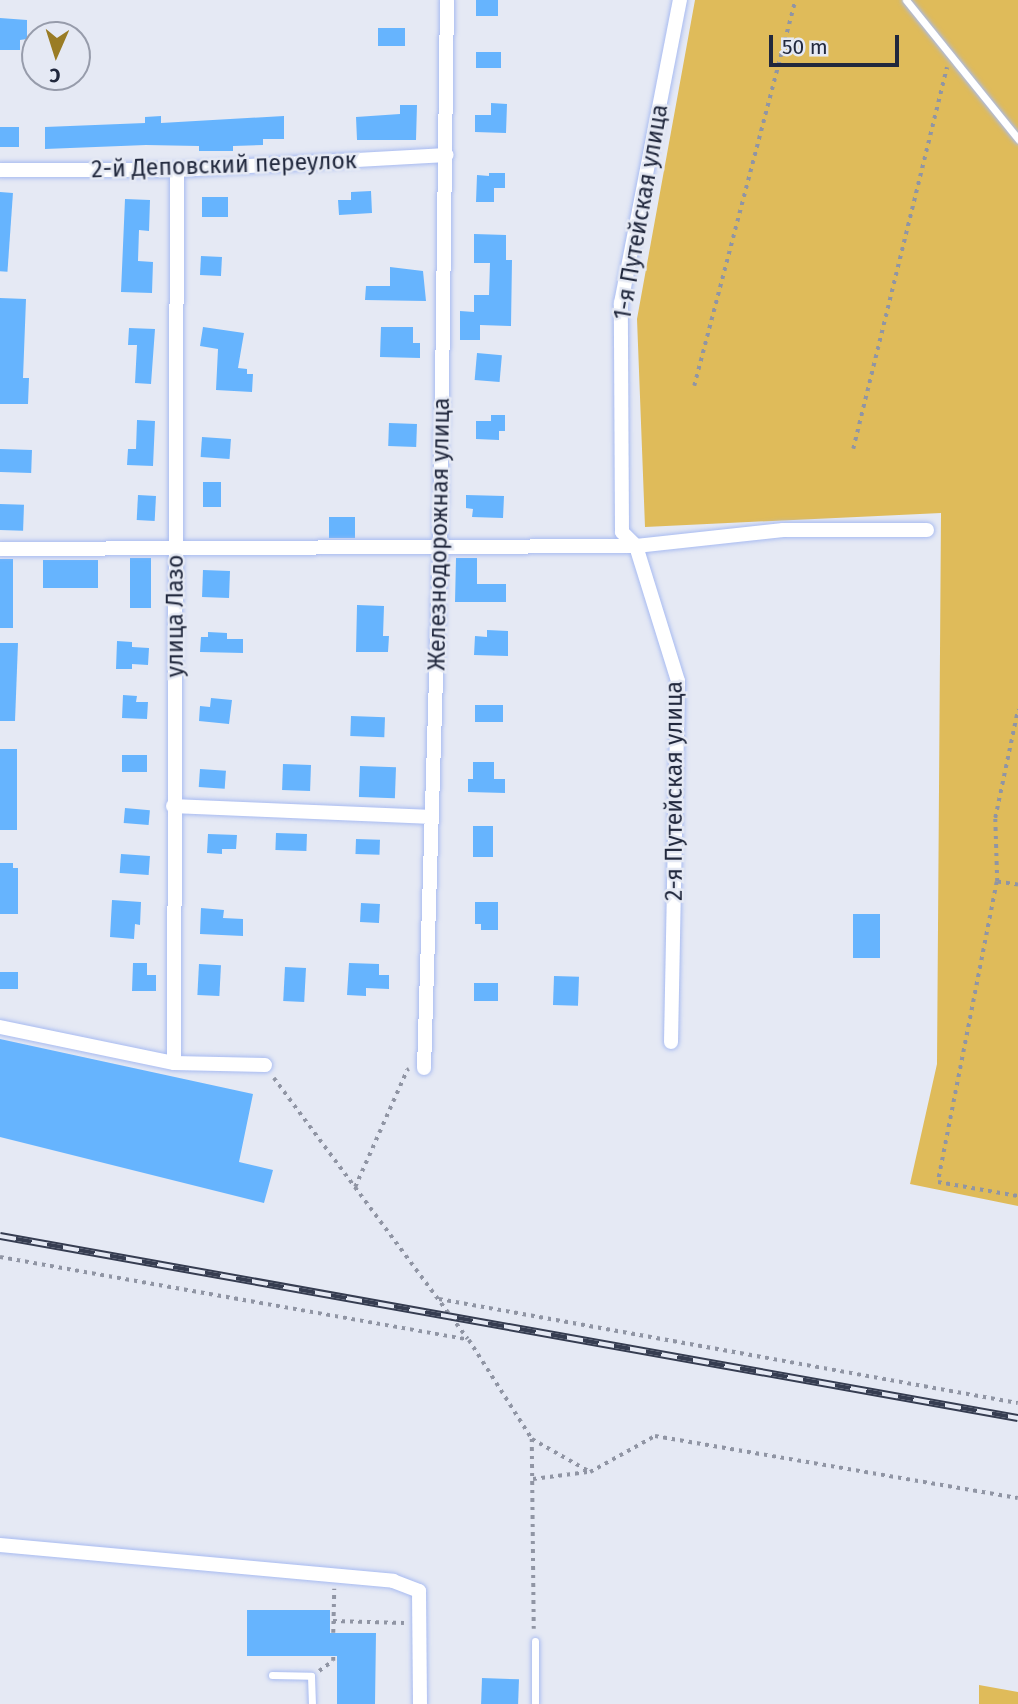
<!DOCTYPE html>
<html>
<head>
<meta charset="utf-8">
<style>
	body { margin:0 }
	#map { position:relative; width:1018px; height:1704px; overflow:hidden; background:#e5e9f4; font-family:"Fira Sans",sans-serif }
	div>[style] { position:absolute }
	.green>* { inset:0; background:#dfbb5a }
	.building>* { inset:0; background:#66b4fe; transform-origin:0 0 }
	.path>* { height:3.5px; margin-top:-1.75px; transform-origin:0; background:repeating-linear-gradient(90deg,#9095a4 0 3.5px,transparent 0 8.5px) }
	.roads { filter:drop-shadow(0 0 2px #a8bbf1) drop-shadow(0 0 2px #a8bbf1) }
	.lane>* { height:7px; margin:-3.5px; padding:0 3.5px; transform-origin:3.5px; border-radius:3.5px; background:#fff }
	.street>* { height:14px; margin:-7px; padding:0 7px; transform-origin:7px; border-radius:7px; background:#fff }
	.rail>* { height:8px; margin-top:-4px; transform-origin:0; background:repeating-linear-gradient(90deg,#e5e9f4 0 16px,#363d51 0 32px); box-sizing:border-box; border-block:2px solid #363d51 }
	span { translate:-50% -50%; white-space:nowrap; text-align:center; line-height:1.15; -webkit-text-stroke:5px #e5e9f4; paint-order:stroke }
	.street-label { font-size:23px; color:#21283d }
	.north { position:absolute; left:21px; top:21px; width:70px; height:70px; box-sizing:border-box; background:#e5e9f4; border:2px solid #979cab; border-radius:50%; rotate:183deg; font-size:19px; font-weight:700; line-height:28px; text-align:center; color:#21283d }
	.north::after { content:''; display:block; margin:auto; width:24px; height:32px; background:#9a7c25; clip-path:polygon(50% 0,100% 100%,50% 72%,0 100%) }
	.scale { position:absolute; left:769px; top:35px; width:130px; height:32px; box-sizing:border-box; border:4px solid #21283d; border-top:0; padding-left:9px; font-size:21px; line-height:24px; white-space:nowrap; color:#21283d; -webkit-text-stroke:5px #e5e9f4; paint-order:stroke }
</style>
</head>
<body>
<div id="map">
	<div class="green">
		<i style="clip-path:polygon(695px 0,1018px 0,1018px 1206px,910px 1184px,937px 1064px,941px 513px,645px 527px,637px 319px)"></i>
		<i style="clip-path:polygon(979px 1685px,1018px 1692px,1018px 1704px,979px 1704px)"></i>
	</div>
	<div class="building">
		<i style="left:476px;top:0;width:22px;height:16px"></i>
		<i style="clip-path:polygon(0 18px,27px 20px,27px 39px,20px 40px,20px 50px,0 50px)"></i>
		<i style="left:378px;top:28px;width:27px;height:18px"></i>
		<i style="left:476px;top:52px;width:25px;height:16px"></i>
		<i style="clip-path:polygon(491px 103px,507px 104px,506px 133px,475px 132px,475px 115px,491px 115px)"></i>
		<i style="clip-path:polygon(400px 105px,417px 105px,416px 140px,357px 140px,356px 117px,400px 114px)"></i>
		<i style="clip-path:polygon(161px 116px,161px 123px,284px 116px,284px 139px,263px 139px,263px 145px,233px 146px,233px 151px,199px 151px,199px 146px,146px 145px,45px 149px,45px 127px,145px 123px,145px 117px)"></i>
		<i style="left:0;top:127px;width:19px;height:20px"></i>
		<i style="clip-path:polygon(489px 173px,505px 173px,505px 188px,494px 188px,494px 202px,476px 202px,477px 175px,489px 176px)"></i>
		<i style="clip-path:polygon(371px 191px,372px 213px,339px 215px,338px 200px,351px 200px,351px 192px)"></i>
		<i style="left:0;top:192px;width:13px;height:79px;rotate:4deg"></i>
		<i style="left:202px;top:197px;width:26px;height:20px"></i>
		<i style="clip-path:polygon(125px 199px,150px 200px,149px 231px,139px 230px,138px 261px,153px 262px,152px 293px,121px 292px)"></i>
		<i style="clip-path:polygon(474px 234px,506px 235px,506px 260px,512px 260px,511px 326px,480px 325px,480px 340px,460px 340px,460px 311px,474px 312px,474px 295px,489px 295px,490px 263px,474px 263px)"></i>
		<i style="left:201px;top:256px;width:21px;height:19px;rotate:3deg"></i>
		<i style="clip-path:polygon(390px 267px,423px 271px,426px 301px,365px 300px,366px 286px,390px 286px)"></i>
		<i style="clip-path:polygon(0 298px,26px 299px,23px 378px,29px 378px,28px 404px,0 404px)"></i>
		<i style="clip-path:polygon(203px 327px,244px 333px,238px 368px,247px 369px,247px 374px,253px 374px,252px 392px,216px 390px,218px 349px,200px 346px)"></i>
		<i style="clip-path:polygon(381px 327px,413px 327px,413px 343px,420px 343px,420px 358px,380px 357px)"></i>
		<i style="clip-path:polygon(129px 328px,155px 329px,151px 384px,135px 383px,137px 345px,128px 345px)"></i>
		<i style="left:477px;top:353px;width:25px;height:27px;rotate:5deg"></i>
		<i style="clip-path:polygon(491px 415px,505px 415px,505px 431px,499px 431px,499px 440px,476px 439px,476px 421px,491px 421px)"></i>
		<i style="clip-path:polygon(137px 420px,155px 421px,153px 466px,127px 465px,128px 449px,136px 449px)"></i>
		<i style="left:389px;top:423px;width:28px;height:23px;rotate:2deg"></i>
		<i style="left:202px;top:437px;width:29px;height:20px;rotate:4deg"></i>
		<i style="left:0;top:449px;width:32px;height:23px;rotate:2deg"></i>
		<i style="left:203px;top:482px;width:18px;height:25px"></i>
		<i style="left:138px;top:495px;width:18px;height:25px;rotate:3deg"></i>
		<i style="clip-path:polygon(466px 495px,504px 496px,503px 518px,472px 517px,473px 509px,466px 508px)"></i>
		<i style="left:0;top:504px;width:24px;height:26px;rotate:2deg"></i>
		<i style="left:329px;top:517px;width:26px;height:21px"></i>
		<i style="left:130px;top:558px;width:21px;height:50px"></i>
		<i style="clip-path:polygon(456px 558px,477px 558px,477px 584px,506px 584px,506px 602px,455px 602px)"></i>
		<i style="left:0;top:559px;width:13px;height:69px"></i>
		<i style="left:43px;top:560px;width:55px;height:28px"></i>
		<i style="left:203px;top:570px;width:27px;height:27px;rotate:2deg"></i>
		<i style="clip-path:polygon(357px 605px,384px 606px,383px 636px,389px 636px,388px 652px,356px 652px)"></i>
		<i style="clip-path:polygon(487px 630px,508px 631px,508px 656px,474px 655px,475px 636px,487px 637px)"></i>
		<i style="clip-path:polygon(208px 632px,227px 633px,227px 639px,243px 639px,243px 653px,200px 652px,201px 637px,208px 637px)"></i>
		<i style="clip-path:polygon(117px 641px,132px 642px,132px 647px,149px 648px,148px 665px,132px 664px,132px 669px,116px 669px)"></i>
		<i style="clip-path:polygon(0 643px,18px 643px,15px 721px,0 721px)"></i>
		<i style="clip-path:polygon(123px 695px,137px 696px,136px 702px,148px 702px,147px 719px,122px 718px)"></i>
		<i style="clip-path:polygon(211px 698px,232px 700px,229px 724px,199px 721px,200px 706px,210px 707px)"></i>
		<i style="left:475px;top:705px;width:28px;height:17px"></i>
		<i style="left:351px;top:716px;width:34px;height:20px;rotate:2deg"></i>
		<i style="left:0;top:749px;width:17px;height:81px"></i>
		<i style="left:122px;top:755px;width:25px;height:17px"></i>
		<i style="clip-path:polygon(473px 762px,494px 762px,494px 779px,505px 779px,505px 793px,468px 792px,468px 779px,473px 779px)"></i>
		<i style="left:283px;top:764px;width:28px;height:26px;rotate:2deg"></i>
		<i style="left:360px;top:766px;width:36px;height:31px;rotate:2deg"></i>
		<i style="left:200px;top:769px;width:26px;height:18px;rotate:4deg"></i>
		<i style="left:125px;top:808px;width:25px;height:15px;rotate:5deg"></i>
		<i style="left:473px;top:826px;width:20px;height:31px"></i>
		<i style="left:276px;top:833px;width:31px;height:17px;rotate:2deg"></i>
		<i style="clip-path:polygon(208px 834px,237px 835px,236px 849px,222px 849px,222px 854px,207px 853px)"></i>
		<i style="left:356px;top:839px;width:24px;height:15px;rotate:2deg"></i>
		<i style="left:121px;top:854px;width:29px;height:19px;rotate:4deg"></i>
		<i style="clip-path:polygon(0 863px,13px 863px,13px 868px,18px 868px,18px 914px,0 914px)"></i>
		<i style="clip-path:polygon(112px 900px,141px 902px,140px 925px,135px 924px,134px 939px,110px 937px)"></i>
		<i style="clip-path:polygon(475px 902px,498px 902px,498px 930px,481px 930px,481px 924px,475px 924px)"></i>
		<i style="left:361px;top:903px;width:19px;height:19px;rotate:3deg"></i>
		<i style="clip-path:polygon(201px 908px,224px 910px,223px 918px,243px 919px,243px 936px,200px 934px)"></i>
		<i style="left:853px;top:914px;width:27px;height:44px"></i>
		<i style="clip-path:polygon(133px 963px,147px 963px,147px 975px,156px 975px,156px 991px,132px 991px)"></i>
		<i style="clip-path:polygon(349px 963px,379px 964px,379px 975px,389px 975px,389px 989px,366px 988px,366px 996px,347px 995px)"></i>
		<i style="left:199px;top:964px;width:22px;height:31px;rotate:3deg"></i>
		<i style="left:285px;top:967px;width:21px;height:34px;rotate:3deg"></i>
		<i style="left:0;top:972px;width:18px;height:17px"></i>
		<i style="left:554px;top:976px;width:25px;height:29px;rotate:2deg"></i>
		<i style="left:474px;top:983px;width:24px;height:18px"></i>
		<i style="clip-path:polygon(0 1039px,253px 1094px,239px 1162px,273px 1170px,264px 1203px,0 1137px)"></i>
		<i style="clip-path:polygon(247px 1610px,330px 1610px,330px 1633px,376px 1633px,375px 1704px,337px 1704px,337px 1656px,247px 1656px)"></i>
		<i style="left:482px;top:1678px;width:37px;height:26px;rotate:2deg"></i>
	</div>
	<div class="path">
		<i style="left:694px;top:386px;width:399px;rotate:-75.3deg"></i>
		<i style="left:853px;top:449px;width:393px;rotate:-76.2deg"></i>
		<i style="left:997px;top:882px;width:64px;rotate:-91.8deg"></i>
		<i style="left:995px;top:818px;width:111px;rotate:-78.1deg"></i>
		<i style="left:1018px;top:885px;width:21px;rotate:-172deg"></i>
		<i style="left:997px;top:882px;width:306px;rotate:101.1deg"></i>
		<i style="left:938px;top:1182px;width:81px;rotate:9.9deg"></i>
		<i style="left:274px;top:1078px;width:325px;rotate:53.4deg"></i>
		<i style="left:355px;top:1187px;width:128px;rotate:-66deg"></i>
		<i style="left:407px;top:1070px;width:2px;rotate:-27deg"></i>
		<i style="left:0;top:1257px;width:476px;rotate:10deg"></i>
		<i style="left:469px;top:1340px;width:117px;rotate:57.5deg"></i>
		<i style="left:532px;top:1439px;width:67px;rotate:29.6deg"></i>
		<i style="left:590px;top:1472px;width:74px;rotate:-29deg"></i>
		<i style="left:655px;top:1436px;width:368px;rotate:9.7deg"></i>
		<i style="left:439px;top:1299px;width:588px;rotate:10.18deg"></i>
		<i style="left:532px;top:1439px;width:190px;rotate:89.4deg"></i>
		<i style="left:533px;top:1479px;width:55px;rotate:-7.3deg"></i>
		<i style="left:333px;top:1621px;width:71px;rotate:1.6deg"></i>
		<i style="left:333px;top:1633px;width:44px;rotate:-88.7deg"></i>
		<i style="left:319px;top:1671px;width:17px;rotate:-36deg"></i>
		<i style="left:333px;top:1661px;width:5px;rotate:-90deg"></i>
	</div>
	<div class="roads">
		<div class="lane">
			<i style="left:906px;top:0;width:179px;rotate:51.1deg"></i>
			<i style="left:535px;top:1641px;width:63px;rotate:90deg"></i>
			<i style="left:272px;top:1675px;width:39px;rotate:1deg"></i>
			<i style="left:311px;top:1676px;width:28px;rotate:88deg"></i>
		</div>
		<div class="street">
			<i style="left:0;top:170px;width:177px"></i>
			<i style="left:177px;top:170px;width:270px;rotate:-3.2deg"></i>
			<i style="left:0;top:549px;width:636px;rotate:-0.27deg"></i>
			<i style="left:636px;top:546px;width:148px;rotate:-6.2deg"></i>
			<i style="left:783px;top:530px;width:144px"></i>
			<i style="left:173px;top:806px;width:259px;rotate:2.4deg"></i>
			<i style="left:0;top:1027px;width:178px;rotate:11.7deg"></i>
			<i style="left:174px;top:1063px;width:91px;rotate:1.3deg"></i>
			<i style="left:671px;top:1042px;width:361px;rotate:-88.9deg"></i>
			<i style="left:678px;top:681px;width:141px;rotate:-107.3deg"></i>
			<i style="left:636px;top:546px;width:20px;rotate:-135deg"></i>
			<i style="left:622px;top:532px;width:229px;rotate:-90.3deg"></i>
			<i style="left:621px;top:303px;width:309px;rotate:-79deg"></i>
			<i style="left:174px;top:1063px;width:893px;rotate:-89.81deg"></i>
			<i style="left:424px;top:1068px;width:521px;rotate:-88.24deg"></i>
			<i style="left:440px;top:547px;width:547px;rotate:-89.27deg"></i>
			<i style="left:0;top:1545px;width:395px;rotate:5.2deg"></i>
			<i style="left:393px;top:1581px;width:28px;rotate:21deg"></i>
			<i style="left:419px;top:1591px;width:113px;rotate:89.5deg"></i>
		</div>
	</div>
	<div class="rail">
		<i style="left:0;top:1236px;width:1034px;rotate:10.14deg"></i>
	</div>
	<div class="street-label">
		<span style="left:224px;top:165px;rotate:-2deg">2-й Деповский переулок</span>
		<span style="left:641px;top:212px;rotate:-80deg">1-я Путейская улица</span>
		<span style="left:439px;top:534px;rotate:-89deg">Железнодорожная улица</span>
		<span style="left:175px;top:616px;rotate:-90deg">улица Лазо</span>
		<span style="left:674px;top:791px;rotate:-90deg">2-я Путейская улица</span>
	</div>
	<div class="north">С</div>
	<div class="scale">50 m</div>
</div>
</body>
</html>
